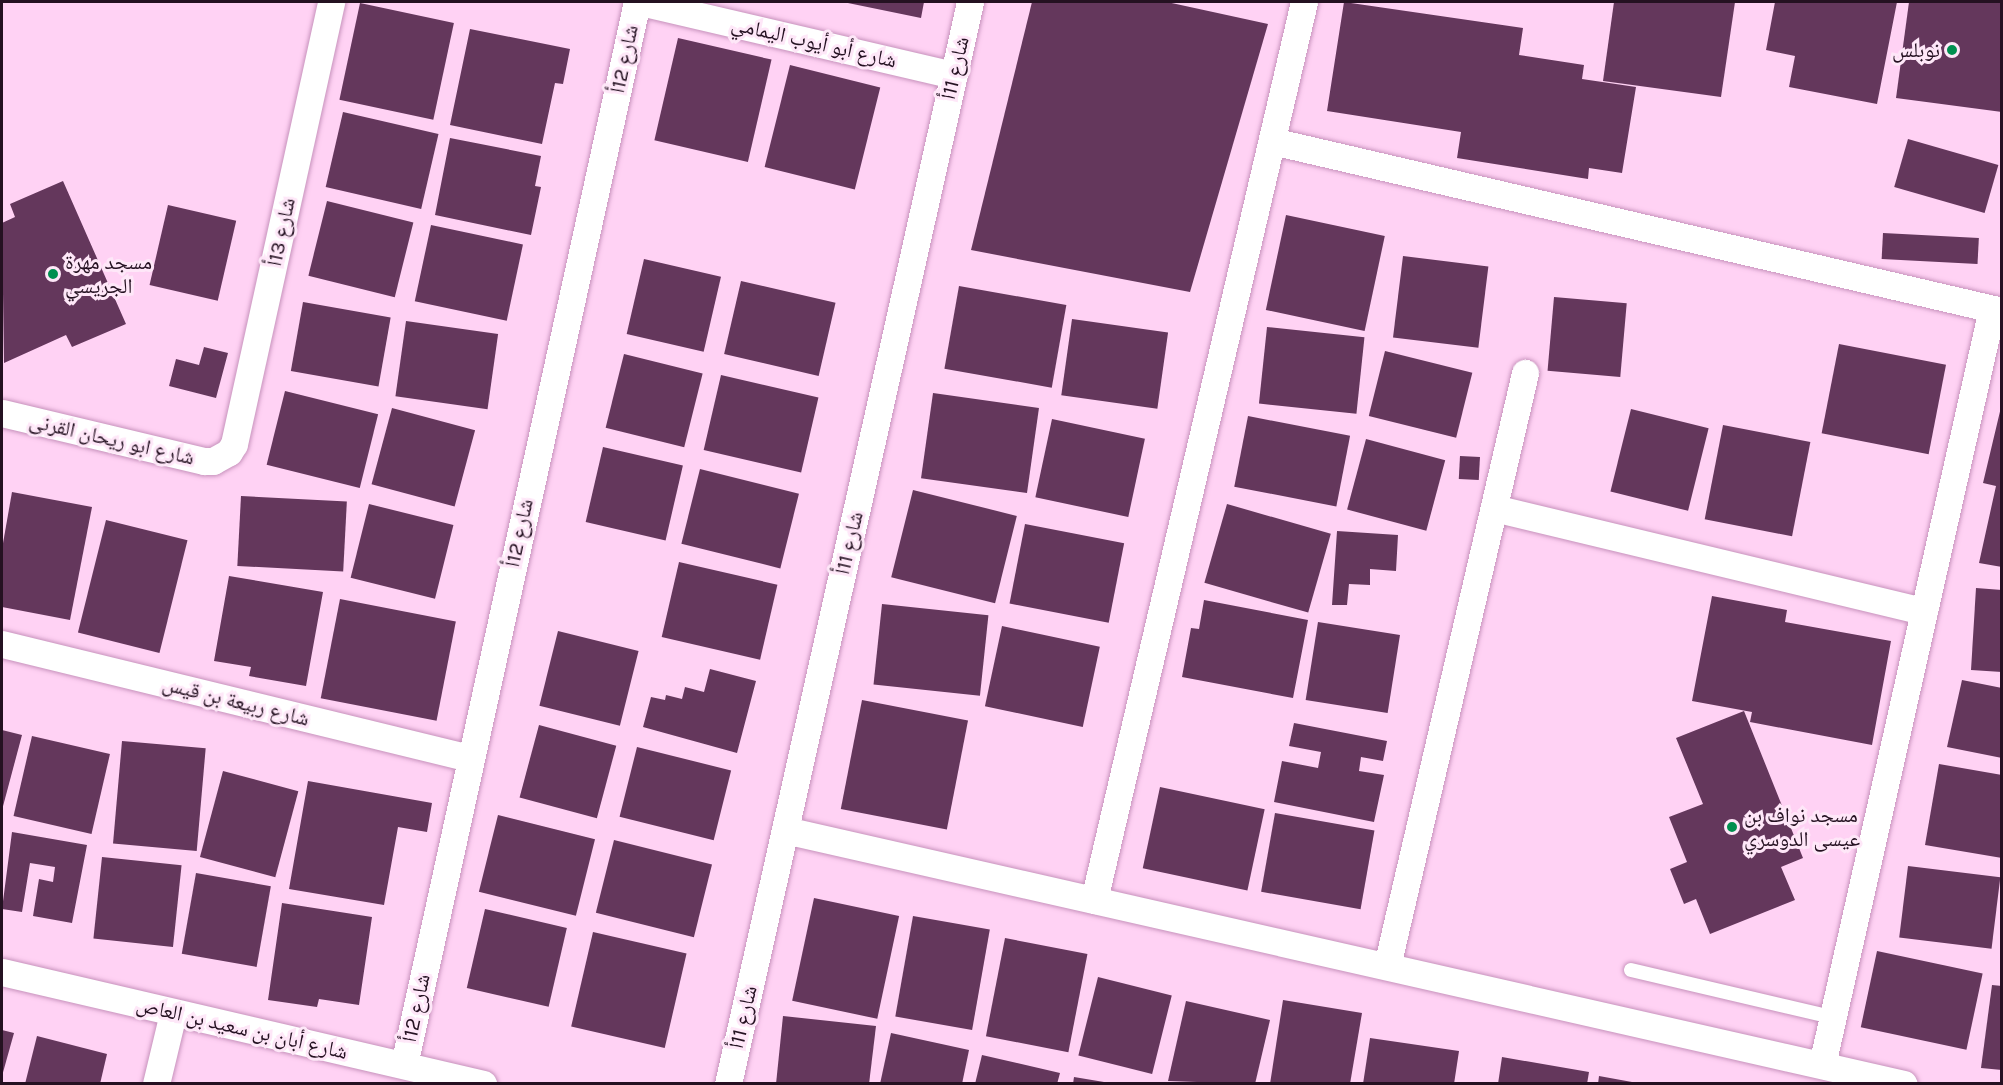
<!DOCTYPE html>
<html>
<head>
<meta charset="utf-8">
<style>
	body { margin:0 }
	#map { position:relative; width:2003px; height:1085px; overflow:hidden; background:#ffd2f4; font-family:Karla,"Noto Naskh Arabic",sans-serif }
	div>[style] { position:absolute }
	.building>* { inset:0; background:#64375c; transform-origin:0 0 }
	.roads { filter:drop-shadow(0 0 2px #c792bc) drop-shadow(0 0 2px #c792bc) }
	.service>* { height:14px; margin:-7px; padding:0 7px; transform-origin:7px; border-radius:7px; background:#fff }
	.minor>* { height:27px; margin:-13.5px; padding:0 13.5px; transform-origin:13.5px; border-radius:13.5px; background:#fff }
	.dots>* { width:16px; height:16px; translate:-50% -50%; box-sizing:border-box; border:3px solid #fee7f8; border-radius:50% }
	span { translate:-50% -50%; white-space:nowrap; text-align:center; line-height:1.15; -webkit-text-stroke:6px #fee7f8; paint-order:stroke }
	.street-label { font-size:21px; color:#241121 }
	.poi-label { font-size:21px; color:#241121 }
	.right { translate:-100% -50%; text-align:right }
	.left { translate:0 -50%; text-align:left }
	.frame { position:absolute; inset:0; border:3px solid #241121; pointer-events:none }
</style>
</head>
<body>
<div id="map">
	<div class="building">
		<i style="clip-path:polygon(843px 2px,924px 2px,921px 18px)"></i>
		<i style="clip-path:polygon(1032px 2px,1167px 2px,1268px 24px,1190px 292px,971px 250px)"></i>
		<i style="clip-path:polygon(1344px 2px,1523px 28px,1519px 55px,1584px 65px,1582px 79px,1636px 87px,1622px 173px,1589px 168px,1588px 179px,1457px 158px,1461px 132px,1327px 111px)"></i>
		<i style="clip-path:polygon(1614px 2px,1735px 2px,1721px 97px,1603px 81px)"></i>
		<i style="clip-path:polygon(1775px 2px,1897px 2px,1877px 104px,1789px 87px,1795px 56px,1766px 50px)"></i>
		<i style="clip-path:polygon(1909px 2px,2002px 2px,2002px 112px,1896px 98px)"></i>
		<i style="left:360px;top:3px;width:96px;height:99px;rotate:12deg"></i>
		<i style="clip-path:polygon(470px 29px,570px 49px,563px 84px,555px 83px,542px 144px,450px 125px)"></i>
		<i style="left:678px;top:38px;width:96px;height:105px;rotate:13deg"></i>
		<i style="left:790px;top:65px;width:93px;height:105px;rotate:14deg"></i>
		<i style="left:343px;top:112px;width:98px;height:77px;rotate:13deg"></i>
		<i style="clip-path:polygon(450px 138px,541px 156px,535px 186px,541px 187px,531px 235px,435px 215px)"></i>
		<i style="left:1908px;top:139px;width:94px;height:50px;rotate:16deg"></i>
		<i style="clip-path:polygon(63px 181px,126px 324px,72px 347px,66px 335px,4px 363px,2px 223px,15px 217px,10px 204px)"></i>
		<i style="left:327px;top:201px;width:89px;height:77px;rotate:14deg"></i>
		<i style="left:168px;top:205px;width:70px;height:82px;rotate:13deg"></i>
		<i style="left:1286px;top:215px;width:101px;height:97px;rotate:12deg"></i>
		<i style="left:431px;top:225px;width:94px;height:78px;rotate:12deg"></i>
		<i style="left:1883px;top:233px;width:96px;height:26px;rotate:3deg"></i>
		<i style="left:1403px;top:256px;width:86px;height:82px;rotate:7deg"></i>
		<i style="left:644px;top:259px;width:79px;height:77px;rotate:13deg"></i>
		<i style="left:741px;top:281px;width:97px;height:75px;rotate:13deg"></i>
		<i style="left:959px;top:286px;width:109px;height:84px;rotate:10deg"></i>
		<i style="left:1554px;top:297px;width:73px;height:74px;rotate:5deg"></i>
		<i style="left:303px;top:302px;width:89px;height:70px;rotate:10deg"></i>
		<i style="left:1072px;top:319px;width:97px;height:77px;rotate:8deg"></i>
		<i style="left:406px;top:321px;width:93px;height:76px;rotate:8deg"></i>
		<i style="left:1267px;top:327px;width:98px;height:77px;rotate:6deg"></i>
		<i style="left:1839px;top:344px;width:109px;height:91px;rotate:11deg"></i>
		<i style="clip-path:polygon(204px 347px,228px 353px,216px 398px,169px 386px,176px 359px,199px 365px)"></i>
		<i style="left:1385px;top:351px;width:90px;height:67px;rotate:14deg"></i>
		<i style="left:624px;top:354px;width:81px;height:76px;rotate:14deg"></i>
		<i style="left:721px;top:375px;width:100px;height:77px;rotate:13deg"></i>
		<i style="left:285px;top:391px;width:96px;height:76px;rotate:14deg"></i>
		<i style="left:933px;top:393px;width:107px;height:86px;rotate:8deg"></i>
		<i style="clip-path:polygon(2002px 403px,2002px 567px,1979px 563px,1996px 486px,1983px 483px)"></i>
		<i style="left:392px;top:408px;width:86px;height:79px;rotate:15deg"></i>
		<i style="left:1631px;top:409px;width:80px;height:85px;rotate:14deg"></i>
		<i style="left:1248px;top:416px;width:104px;height:72px;rotate:11deg"></i>
		<i style="left:1052px;top:419px;width:95px;height:80px;rotate:12deg"></i>
		<i style="left:1723px;top:425px;width:89px;height:96px;rotate:11deg"></i>
		<i style="left:1366px;top:439px;width:82px;height:73px;rotate:15deg"></i>
		<i style="left:603px;top:447px;width:82px;height:77px;rotate:13deg"></i>
		<i style="left:1460px;top:456px;width:20px;height:23px;rotate:3deg"></i>
		<i style="left:700px;top:469px;width:102px;height:77px;rotate:14deg"></i>
		<i style="left:913px;top:490px;width:107px;height:90px;rotate:14deg"></i>
		<i style="clip-path:polygon(12px 492px,92px 507px,70px 620px,2px 607px,2px 549px)"></i>
		<i style="left:241px;top:496px;width:106px;height:70px;rotate:3deg"></i>
		<i style="left:369px;top:504px;width:87px;height:76px;rotate:14deg"></i>
		<i style="left:1227px;top:504px;width:108px;height:82px;rotate:16deg"></i>
		<i style="left:106px;top:520px;width:84px;height:116px;rotate:14deg"></i>
		<i style="left:1025px;top:524px;width:101px;height:81px;rotate:11deg"></i>
		<i style="clip-path:polygon(1337px 531px,1398px 535px,1396px 571px,1370px 569px,1370px 585px,1349px 584px,1347px 605px,1332px 605px)"></i>
		<i style="left:679px;top:562px;width:101px;height:77px;rotate:13deg"></i>
		<i style="clip-path:polygon(229px 576px,323px 592px,306px 686px,249px 676px,251px 667px,214px 661px)"></i>
		<i style="clip-path:polygon(1976px 588px,2002px 590px,2002px 672px,1971px 670px)"></i>
		<i style="clip-path:polygon(1712px 596px,1787px 610px,1785px 622px,1891px 641px,1872px 745px,1750px 722px,1752px 712px,1692px 701px)"></i>
		<i style="left:340px;top:599px;width:118px;height:101px;rotate:11deg"></i>
		<i style="clip-path:polygon(1204px 600px,1308px 620px,1293px 698px,1182px 677px,1191px 628px,1199px 629px)"></i>
		<i style="left:882px;top:604px;width:107px;height:81px;rotate:6deg"></i>
		<i style="left:1318px;top:622px;width:83px;height:79px;rotate:9deg"></i>
		<i style="left:1002px;top:626px;width:100px;height:82px;rotate:12deg"></i>
		<i style="left:558px;top:631px;width:83px;height:77px;rotate:14deg"></i>
		<i style="clip-path:polygon(710px 669px,756px 681px,737px 753px,643px 727px,651px 697px,665px 700px,666px 695px,682px 699px,685px 687px,704px 692px)"></i>
		<i style="clip-path:polygon(1962px 680px,2002px 688px,2002px 758px,1947px 747px)"></i>
		<i style="left:862px;top:700px;width:108px;height:111px;rotate:11deg"></i>
		<i style="clip-path:polygon(1744px 711px,1803px 858px,1781px 867px,1795px 900px,1710px 934px,1696px 899px,1684px 904px,1670px 869px,1687px 862px,1669px 817px,1703px 804px,1676px 738px)"></i>
		<i style="clip-path:polygon(1294px 723px,1387px 741px,1383px 761px,1361px 757px,1359px 771px,1384px 775px,1374px 822px,1274px 802px,1282px 761px,1318px 768px,1321px 752px,1289px 746px)"></i>
		<i style="left:539px;top:725px;width:80px;height:75px;rotate:15deg"></i>
		<i style="clip-path:polygon(2px 730px,22px 735px,2px 810px)"></i>
		<i style="left:32px;top:736px;width:80px;height:82px;rotate:13deg"></i>
		<i style="left:122px;top:741px;width:84px;height:103px;rotate:5deg"></i>
		<i style="left:637px;top:747px;width:97px;height:72px;rotate:14deg"></i>
		<i style="clip-path:polygon(1939px 764px,2002px 775px,2002px 858px,1925px 845px)"></i>
		<i style="left:223px;top:771px;width:78px;height:89px;rotate:15deg"></i>
		<i style="clip-path:polygon(308px 781px,432px 803px,427px 832px,398px 827px,384px 905px,289px 889px)"></i>
		<i style="left:1160px;top:787px;width:107px;height:83px;rotate:12deg"></i>
		<i style="left:1275px;top:813px;width:101px;height:80px;rotate:10deg"></i>
		<i style="left:498px;top:815px;width:100px;height:79px;rotate:14deg"></i>
		<i style="clip-path:polygon(12px 832px,87px 845px,72px 923px,33px 916px,39px 879px,53px 882px,55px 867px,30px 863px,22px 912px,2px 909px)"></i>
		<i style="left:614px;top:840px;width:101px;height:75px;rotate:14deg"></i>
		<i style="left:102px;top:857px;width:80px;height:82px;rotate:6deg"></i>
		<i style="left:1908px;top:866px;width:93px;height:72px;rotate:7deg"></i>
		<i style="left:196px;top:873px;width:76px;height:82px;rotate:10deg"></i>
		<i style="left:814px;top:898px;width:87px;height:105px;rotate:12deg"></i>
		<i style="clip-path:polygon(282px 903px,372px 917px,359px 1005px,319px 999px,317px 1007px,268px 1000px)"></i>
		<i style="left:485px;top:909px;width:84px;height:81px;rotate:13deg"></i>
		<i style="left:913px;top:916px;width:78px;height:102px;rotate:10deg"></i>
		<i style="left:593px;top:932px;width:96px;height:97px;rotate:13deg"></i>
		<i style="left:1005px;top:938px;width:84px;height:100px;rotate:11deg"></i>
		<i style="left:1877px;top:951px;width:108px;height:78px;rotate:12deg"></i>
		<i style="left:1098px;top:977px;width:76px;height:81px;rotate:14deg"></i>
		<i style="clip-path:polygon(1992px 985px,2002px 986px,2002px 1070px,1981px 1068px)"></i>
		<i style="clip-path:polygon(1283px 1000px,1362px 1013px,1350px 1084px,1270px 1084px)"></i>
		<i style="clip-path:polygon(1186px 1001px,1270px 1020px,1255px 1084px,1168px 1081px)"></i>
		<i style="clip-path:polygon(783px 1016px,876px 1026px,869px 1084px,776px 1084px)"></i>
		<i style="clip-path:polygon(2px 1030px,14px 1033px,2px 1076px)"></i>
		<i style="clip-path:polygon(891px 1033px,969px 1050px,962px 1084px,880px 1084px)"></i>
		<i style="clip-path:polygon(37px 1036px,107px 1054px,100px 1084px,25px 1084px)"></i>
		<i style="clip-path:polygon(1370px 1038px,1459px 1051px,1454px 1084px,1363px 1084px)"></i>
		<i style="clip-path:polygon(982px 1055px,1060px 1073px,1057px 1084px,975px 1084px)"></i>
		<i style="clip-path:polygon(1502px 1057px,1589px 1072px,1587px 1084px,1498px 1084px)"></i>
		<i style="clip-path:polygon(1599px 1076px,1632px 1082px,1632px 1084px,1598px 1084px)"></i>
		<i style="clip-path:polygon(1074px 1077px,1104px 1082px,1104px 1084px,1073px 1084px)"></i>
	</div>
	<div class="roads">
		<div class="service">
			<i style="left:1631px;top:970px;width:206px;rotate:13.2deg"></i>
		</div>
		<div class="minor">
			<i style="left:640px;top:2px;width:322px;rotate:13.1deg"></i>
			<i style="left:1272px;top:141px;width:750px;rotate:13.11deg"></i>
			<i style="left:2px;top:413px;width:208px;rotate:13.4deg"></i>
			<i style="left:204px;top:461px;width:9px"></i>
			<i style="left:213px;top:461px;width:18px;rotate:-29deg"></i>
			<i style="left:229px;top:452px;width:9px;rotate:-58deg"></i>
			<i style="left:234px;top:444px;width:453px;rotate:-77.6deg"></i>
			<i style="left:1494px;top:508px;width:442px;rotate:13.5deg"></i>
			<i style="left:2px;top:644px;width:482px;rotate:13.7deg"></i>
			<i style="left:785px;top:830px;width:1147px;rotate:12.79deg"></i>
			<i style="left:1094px;top:900px;width:922px;rotate:-76.84deg"></i>
			<i style="left:1387px;top:966px;width:609px;rotate:-76.9deg"></i>
			<i style="left:2px;top:972px;width:494px;rotate:13.1deg"></i>
			<i style="left:404px;top:1065px;width:1088px;rotate:-77.64deg"></i>
			<i style="left:1822px;top:1065px;width:775px;rotate:-77.33deg"></i>
			<i style="left:156px;top:1084px;width:73px;rotate:-76.5deg"></i>
			<i style="left:728px;top:1084px;width:1109px;rotate:-77.39deg"></i>
		</div>
	</div>
	<div class="dots">
		<i style="left:1952px;top:50px;background:#008f4f"></i>
		<i style="left:53px;top:274px;background:#008f4f"></i>
		<i style="left:1732px;top:827px;background:#008f4f"></i>
	</div>
	<div class="street-label">
		<span style="left:814px;top:42px;rotate:13deg">شارع أبو أيوب اليمامي</span>
		<span style="left:624px;top:59px;rotate:-78deg">شارع 12أ</span>
		<span style="left:955px;top:68px;rotate:-77deg">شارع 11أ</span>
		<span style="left:281px;top:232px;rotate:-78deg">شارع 13أ</span>
		<span style="left:112px;top:439px;rotate:13deg">شارع ابو ريحان القرنى</span>
		<span style="left:519px;top:533px;rotate:-78deg">شارع 12أ</span>
		<span style="left:849px;top:543px;rotate:-77deg">شارع 11أ</span>
		<span style="left:236px;top:701px;rotate:14deg">شارع ربيعة بن قيس</span>
		<span style="left:416px;top:1008px;rotate:-78deg">شارع 12أ</span>
		<span style="left:743px;top:1017px;rotate:-77deg">شارع 11أ</span>
		<span style="left:242px;top:1028px;rotate:13deg">شارع أبان بن سعيد بن العاص</span>
	</div>
	<div class="poi-label">
		<span class="right" style="left:1940px;top:50px">نوبلس</span>
		<span class="left" style="left:65px;top:274px">مسجد مهرة<br>الجريسي</span>
		<span class="left" style="left:1744px;top:827px">مسجد نواف بن<br>عيسى الدوسري</span>
	</div>
	<div class="frame"></div>
</div>
</body>
</html>
